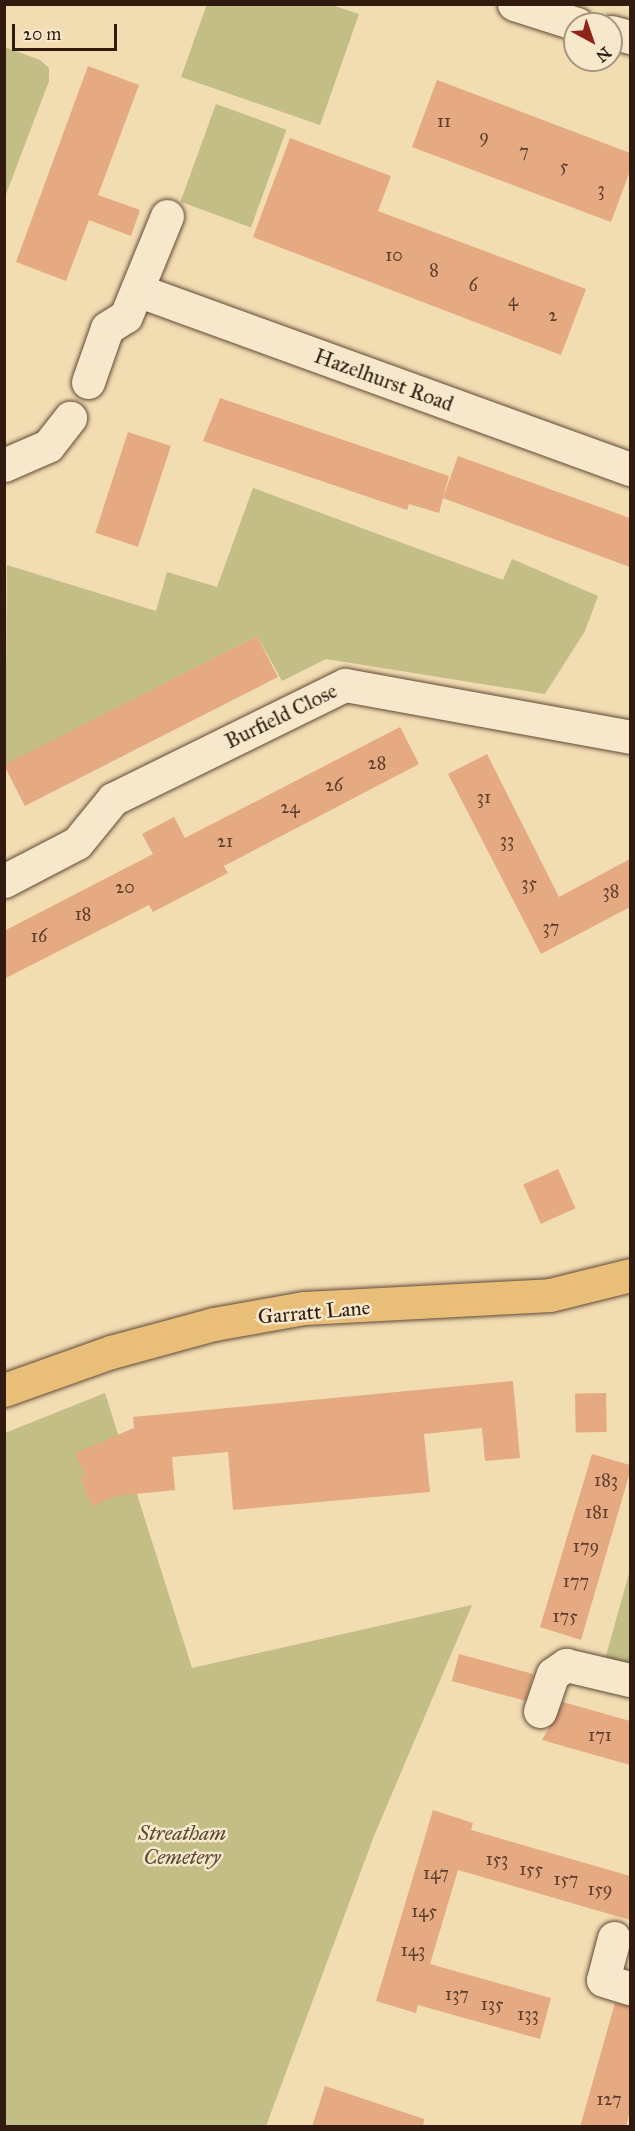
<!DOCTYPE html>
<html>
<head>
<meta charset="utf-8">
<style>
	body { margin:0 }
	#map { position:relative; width:635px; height:2131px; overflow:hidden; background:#f2dcb1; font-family:"IM FELL Great Primer",serif }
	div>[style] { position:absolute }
	.green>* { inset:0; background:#c2be86; transform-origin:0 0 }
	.building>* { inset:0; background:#e5aa81; transform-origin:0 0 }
	.roads { filter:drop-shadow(0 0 2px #614a38) drop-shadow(0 0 2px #614a38) }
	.minor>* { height:33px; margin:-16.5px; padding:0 16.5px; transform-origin:16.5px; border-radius:16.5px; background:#f7e8cc }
	.tertiary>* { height:33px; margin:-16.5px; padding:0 16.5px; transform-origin:16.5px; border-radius:16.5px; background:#f7e8cc }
	.primary>* { height:33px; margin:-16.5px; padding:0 16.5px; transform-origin:16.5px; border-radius:16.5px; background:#e9be78 }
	span { translate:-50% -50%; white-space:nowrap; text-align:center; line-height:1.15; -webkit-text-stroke:5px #f7e8cc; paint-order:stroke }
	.number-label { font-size:18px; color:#5e3e2c }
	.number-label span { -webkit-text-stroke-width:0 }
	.street-label { font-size:21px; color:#311a0f }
	.park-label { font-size:21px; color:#5c4b33; font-style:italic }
	.frame { position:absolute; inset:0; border:6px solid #311a0f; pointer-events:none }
	.north { position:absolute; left:563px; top:12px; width:60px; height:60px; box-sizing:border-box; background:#f7e8cc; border:2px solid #a89680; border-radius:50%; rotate:140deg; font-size:16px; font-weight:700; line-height:24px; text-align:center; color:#311a0f }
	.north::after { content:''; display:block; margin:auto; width:21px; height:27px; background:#8f2418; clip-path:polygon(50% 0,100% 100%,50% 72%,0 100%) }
	.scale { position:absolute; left:12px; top:24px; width:105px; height:27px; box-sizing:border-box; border:3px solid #311a0f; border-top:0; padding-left:8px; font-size:18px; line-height:21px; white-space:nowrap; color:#311a0f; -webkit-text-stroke:4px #f7e8cc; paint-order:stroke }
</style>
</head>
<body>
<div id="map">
	<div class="green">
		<i style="clip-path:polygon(207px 4px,331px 5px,359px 14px,320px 125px,181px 77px)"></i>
		<i style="clip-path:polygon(5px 47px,40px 60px,49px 68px,49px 81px,5px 197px)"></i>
		<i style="left:216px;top:104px;width:75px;height:104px;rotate:20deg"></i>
		<i style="clip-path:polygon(253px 488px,503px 580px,512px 559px,598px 596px,585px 631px,545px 694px,326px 659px,282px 681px,257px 636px,5px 765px,7px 565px,156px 611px,167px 572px,217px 587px)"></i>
		<i style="clip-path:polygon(105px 1393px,192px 1668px,472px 1605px,374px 1836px,266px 2126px,5px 2126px,5px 1433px)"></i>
		<i style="clip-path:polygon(630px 1570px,630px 1670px,604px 1663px)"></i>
	</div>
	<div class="building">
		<i style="clip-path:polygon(88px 66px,139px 85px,98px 195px,140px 210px,131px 236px,89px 220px,66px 281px,16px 262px)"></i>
		<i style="clip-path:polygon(437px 80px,630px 153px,630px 171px,611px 222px,412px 147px)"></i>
		<i style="clip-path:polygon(290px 138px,391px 176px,378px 211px,586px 289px,561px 355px,253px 237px)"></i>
		<i style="clip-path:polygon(220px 398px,449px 476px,443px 498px,458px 456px,630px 518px,630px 567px,443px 498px,439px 513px,409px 504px,407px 510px,203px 441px)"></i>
		<i style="left:128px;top:432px;width:45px;height:106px;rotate:18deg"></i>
		<i style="left:257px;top:636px;width:46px;height:284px;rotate:63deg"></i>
		<i style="clip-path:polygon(400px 727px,419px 764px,224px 866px,228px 873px,153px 912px,149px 905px,4px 979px,4px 931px,153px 854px,142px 834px,174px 817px,185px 838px)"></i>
		<i style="clip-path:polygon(487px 754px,559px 897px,630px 859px,630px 907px,541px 954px,448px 774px)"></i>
		<i style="left:558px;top:1169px;width:43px;height:38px;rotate:66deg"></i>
		<i style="clip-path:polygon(513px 1381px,520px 1458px,485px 1461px,482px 1428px,424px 1434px,430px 1492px,233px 1510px,228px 1452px,172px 1457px,175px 1490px,116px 1496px,92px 1506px,80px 1478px,85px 1476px,75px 1453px,134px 1428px,133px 1417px)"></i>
		<i style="left:606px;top:1393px;width:39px;height:31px;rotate:89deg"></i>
		<i style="clip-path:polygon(592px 1454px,630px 1465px,630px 1472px,581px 1640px,540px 1627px)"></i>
		<i style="left:459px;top:1654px;width:77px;height:28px;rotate:15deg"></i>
		<i style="clip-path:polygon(563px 1702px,630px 1721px,630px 1765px,542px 1740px)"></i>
		<i style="clip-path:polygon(433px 1810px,473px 1823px,471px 1830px,630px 1876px,630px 1920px,458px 1870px,430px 1964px,551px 1998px,540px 2039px,418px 2005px,416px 2013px,376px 2001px)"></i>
		<i style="clip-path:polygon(615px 2003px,630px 2006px,630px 2111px,626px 2127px,580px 2127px)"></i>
		<i style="clip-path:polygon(325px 2086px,424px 2119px,423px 2127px,312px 2127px)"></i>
	</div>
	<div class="roads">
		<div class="minor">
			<i style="left:137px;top:290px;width:524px;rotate:19.96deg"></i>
			<i style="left:88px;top:382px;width:57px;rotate:-70.6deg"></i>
			<i style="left:107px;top:328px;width:22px;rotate:-32deg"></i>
			<i style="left:126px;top:316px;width:108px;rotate:-67.7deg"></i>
			<i style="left:4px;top:465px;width:48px;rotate:-23.4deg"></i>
			<i style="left:48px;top:446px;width:36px;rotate:-52deg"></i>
			<i style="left:4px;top:881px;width:82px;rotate:-27.5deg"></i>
			<i style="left:77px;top:843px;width:57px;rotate:-50.7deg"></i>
			<i style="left:113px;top:799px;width:258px;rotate:-26.2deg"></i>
			<i style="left:345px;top:685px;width:290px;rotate:10.3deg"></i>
			<i style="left:540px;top:1711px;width:39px;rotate:-71deg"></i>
			<i style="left:553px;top:1674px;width:16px;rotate:-35deg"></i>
			<i style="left:566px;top:1665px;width:66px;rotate:13.2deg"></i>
			<i style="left:614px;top:1938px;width:43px;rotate:104.7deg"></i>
			<i style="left:603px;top:1980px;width:28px;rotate:17deg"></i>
		</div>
		<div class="tertiary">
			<i style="left:514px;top:4px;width:66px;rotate:17.6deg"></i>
			<i style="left:611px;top:32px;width:20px;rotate:15deg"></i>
		</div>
		<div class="primary">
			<i style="left:4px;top:1390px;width:114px;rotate:-19.6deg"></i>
			<i style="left:111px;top:1352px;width:107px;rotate:-15.2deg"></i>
			<i style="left:214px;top:1324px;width:91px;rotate:-10.1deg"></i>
			<i style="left:304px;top:1308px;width:246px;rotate:-3deg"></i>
			<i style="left:550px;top:1295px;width:82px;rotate:-14deg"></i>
		</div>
	</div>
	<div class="number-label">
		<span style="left:444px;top:121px">11</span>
		<span style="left:484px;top:136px">9</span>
		<span style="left:524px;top:151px">7</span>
		<span style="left:564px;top:166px">5</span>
		<span style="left:601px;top:189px">3</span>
		<span style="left:394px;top:255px">10</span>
		<span style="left:434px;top:270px">8</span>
		<span style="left:473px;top:285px">6</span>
		<span style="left:513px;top:300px">4</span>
		<span style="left:553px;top:315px">2</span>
		<span style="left:377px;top:763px">28</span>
		<span style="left:334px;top:785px">26</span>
		<span style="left:484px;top:797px">31</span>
		<span style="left:290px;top:807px">24</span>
		<span style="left:507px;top:840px">33</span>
		<span style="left:225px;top:841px">21</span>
		<span style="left:529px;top:883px">35</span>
		<span style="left:125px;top:887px">20</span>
		<span style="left:611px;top:891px">38</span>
		<span style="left:83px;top:914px">18</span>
		<span style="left:551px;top:927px">37</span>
		<span style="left:39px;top:936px">16</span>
		<span style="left:606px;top:1480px">183</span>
		<span style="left:597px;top:1512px">181</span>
		<span style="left:586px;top:1546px">179</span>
		<span style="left:576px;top:1581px">177</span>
		<span style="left:565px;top:1616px">175</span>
		<span style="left:600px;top:1735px">171</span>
		<span style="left:497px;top:1859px">153</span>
		<span style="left:531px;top:1869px">155</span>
		<span style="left:436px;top:1873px">147</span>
		<span style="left:566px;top:1879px">157</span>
		<span style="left:600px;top:1889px">159</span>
		<span style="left:424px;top:1911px">145</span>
		<span style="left:413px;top:1950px">143</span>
		<span style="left:457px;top:1994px">137</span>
		<span style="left:492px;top:2004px">135</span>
		<span style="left:528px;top:2014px">133</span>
		<span style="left:609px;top:2099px">127</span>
	</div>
	<div class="street-label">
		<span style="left:384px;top:380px;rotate:20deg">Hazelhurst Road</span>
		<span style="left:281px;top:716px;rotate:-26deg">Burfield Close</span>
		<span style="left:314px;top:1312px;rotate:-5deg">Garratt Lane</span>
	</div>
	<div class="park-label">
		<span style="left:182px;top:1845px">Streatham<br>Cemetery</span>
	</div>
	<div class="frame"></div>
	<div class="north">N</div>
	<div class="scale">20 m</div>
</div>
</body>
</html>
